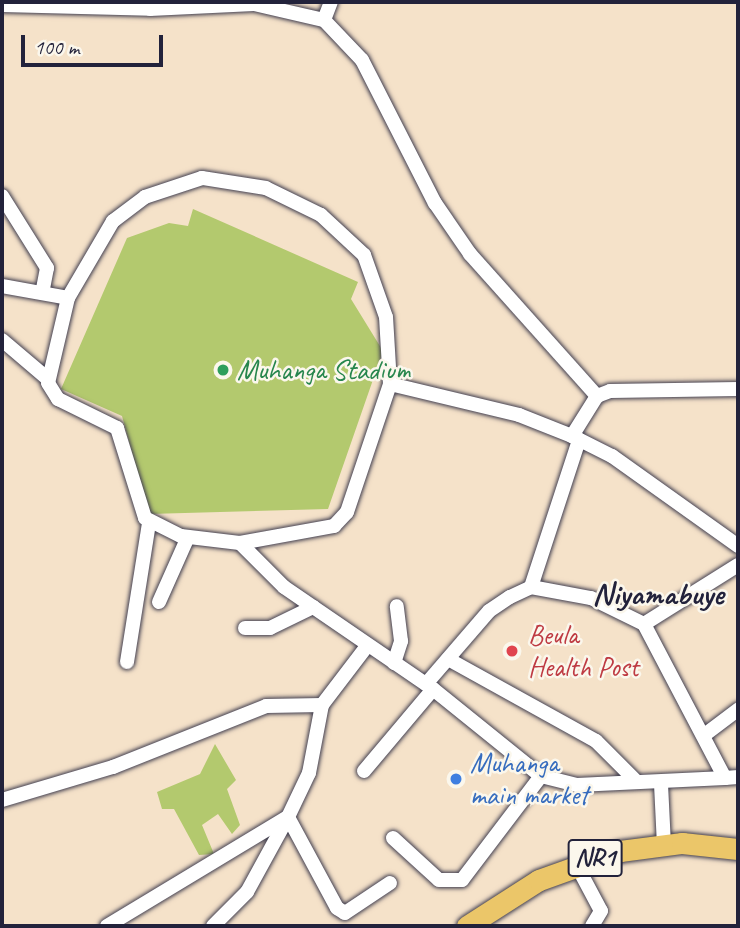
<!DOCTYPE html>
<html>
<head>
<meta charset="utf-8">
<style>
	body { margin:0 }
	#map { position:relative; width:740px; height:928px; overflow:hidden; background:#f5e2c9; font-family:Caveat,sans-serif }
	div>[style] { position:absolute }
	.green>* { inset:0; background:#b3c96e }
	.roads { filter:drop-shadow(0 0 2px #423f50) drop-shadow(0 0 2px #423f50) }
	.minor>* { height:14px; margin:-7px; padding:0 7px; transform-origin:7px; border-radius:7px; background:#fff }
	.highway>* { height:21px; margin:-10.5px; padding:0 10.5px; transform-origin:10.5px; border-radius:10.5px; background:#ebc669 }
	.dots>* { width:19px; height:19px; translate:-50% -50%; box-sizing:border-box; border:4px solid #fbf7ec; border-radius:50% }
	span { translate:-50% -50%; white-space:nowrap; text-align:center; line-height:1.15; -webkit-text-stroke:5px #fbf7ec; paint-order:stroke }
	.shield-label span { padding:2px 5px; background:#fbf7ec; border:2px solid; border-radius:5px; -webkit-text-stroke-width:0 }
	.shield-label { font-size:26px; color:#22223b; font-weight:700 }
	.leisure-label { font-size:28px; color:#27864d }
	.left { translate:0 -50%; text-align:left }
	.health-label { font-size:28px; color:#be3a42 }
	.shop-label { font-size:28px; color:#366cbe }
	.quarter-label { font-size:32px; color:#22223b; font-weight:700 }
	.frame { position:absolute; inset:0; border:4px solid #22223b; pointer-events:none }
	.scale { position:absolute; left:21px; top:35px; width:142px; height:32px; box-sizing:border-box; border:4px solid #22223b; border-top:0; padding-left:9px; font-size:21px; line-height:24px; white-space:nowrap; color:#22223b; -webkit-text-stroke:5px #fbf7ec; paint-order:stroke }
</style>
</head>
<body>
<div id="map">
	<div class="green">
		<i style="clip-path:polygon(193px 209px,358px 282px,351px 299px,383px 351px,328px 509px,149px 514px,122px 416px,61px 389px,127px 238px,169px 223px,188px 226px)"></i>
		<i style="clip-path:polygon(215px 744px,236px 780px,227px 789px,240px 825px,232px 834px,218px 814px,202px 825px,214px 854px,199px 855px,174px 809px,162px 809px,157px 792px,200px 774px)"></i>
	</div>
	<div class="roads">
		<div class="minor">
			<i style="left:2px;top:5px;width:148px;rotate:1.5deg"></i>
			<i style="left:150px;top:9px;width:104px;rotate:-2.8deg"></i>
			<i style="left:254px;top:4px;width:72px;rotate:12.9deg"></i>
			<i style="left:324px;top:20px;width:55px;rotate:46.5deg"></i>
			<i style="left:362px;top:60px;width:161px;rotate:63deg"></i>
			<i style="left:435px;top:203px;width:62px;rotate:55.5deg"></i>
			<i style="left:470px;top:254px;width:191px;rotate:48.2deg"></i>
			<i style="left:324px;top:20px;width:19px;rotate:-69deg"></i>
			<i style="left:2px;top:196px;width:85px;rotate:58deg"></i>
			<i style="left:47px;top:268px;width:25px;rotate:101deg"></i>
			<i style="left:2px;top:286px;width:67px;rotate:10.3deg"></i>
			<i style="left:2px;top:340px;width:60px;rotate:40.3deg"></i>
			<i style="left:390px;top:384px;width:67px;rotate:-93.4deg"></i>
			<i style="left:386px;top:317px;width:66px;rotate:-109.5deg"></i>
			<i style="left:364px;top:255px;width:59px;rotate:-137.1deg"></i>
			<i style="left:321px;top:215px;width:61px;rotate:-153.9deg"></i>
			<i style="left:266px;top:188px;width:65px;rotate:-171.1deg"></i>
			<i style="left:202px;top:178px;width:60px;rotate:161.6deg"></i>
			<i style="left:145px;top:197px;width:40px;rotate:143deg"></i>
			<i style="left:113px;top:221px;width:89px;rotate:120.3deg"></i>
			<i style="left:68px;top:298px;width:87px;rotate:103.2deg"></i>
			<i style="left:48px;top:383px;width:19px;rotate:58deg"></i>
			<i style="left:58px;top:399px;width:66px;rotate:26.2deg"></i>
			<i style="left:117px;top:428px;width:94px;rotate:72.7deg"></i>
			<i style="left:145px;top:518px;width:40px;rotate:26.6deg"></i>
			<i style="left:181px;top:536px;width:59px;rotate:6.8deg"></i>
			<i style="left:240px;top:543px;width:96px;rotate:-10.3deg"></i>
			<i style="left:334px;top:526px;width:19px;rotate:-47deg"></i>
			<i style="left:347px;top:512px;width:135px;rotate:-71.4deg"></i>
			<i style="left:390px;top:384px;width:133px;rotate:13.5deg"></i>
			<i style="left:519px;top:415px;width:57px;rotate:21.6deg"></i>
			<i style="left:572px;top:436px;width:45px;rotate:26.6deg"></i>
			<i style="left:612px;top:456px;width:155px;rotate:35.5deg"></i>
			<i style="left:572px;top:436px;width:47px;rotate:-58deg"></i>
			<i style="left:597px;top:396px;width:14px;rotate:-21deg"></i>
			<i style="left:610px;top:391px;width:128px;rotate:-0.9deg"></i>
			<i style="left:240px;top:543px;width:62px;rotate:45deg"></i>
			<i style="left:284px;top:587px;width:181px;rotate:34.4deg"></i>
			<i style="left:433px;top:689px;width:139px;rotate:38.9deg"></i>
			<i style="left:541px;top:776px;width:37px;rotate:14deg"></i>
			<i style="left:577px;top:785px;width:148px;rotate:-2.7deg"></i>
			<i style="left:531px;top:587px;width:155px;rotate:-71.9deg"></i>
			<i style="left:159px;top:602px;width:71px;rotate:-66deg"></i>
			<i style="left:644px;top:624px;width:111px;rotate:-32.1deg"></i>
			<i style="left:245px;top:628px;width:25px"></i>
			<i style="left:270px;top:628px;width:48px;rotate:-26deg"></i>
			<i style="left:448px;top:659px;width:169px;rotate:29deg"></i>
			<i style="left:596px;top:741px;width:55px;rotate:45deg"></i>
			<i style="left:127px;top:662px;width:141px;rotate:-81deg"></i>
			<i style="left:394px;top:663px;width:23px;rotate:-72deg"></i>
			<i style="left:401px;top:641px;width:35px;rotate:-97deg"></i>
			<i style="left:426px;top:684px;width:96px;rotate:-49.2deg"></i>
			<i style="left:489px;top:611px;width:25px;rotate:-34deg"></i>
			<i style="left:510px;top:597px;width:23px;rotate:-25deg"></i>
			<i style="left:531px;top:587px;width:61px;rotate:10.4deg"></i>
			<i style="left:591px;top:598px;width:59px;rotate:26.1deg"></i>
			<i style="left:644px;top:624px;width:174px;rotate:62.3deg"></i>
			<i style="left:725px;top:778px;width:13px;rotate:-4deg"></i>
			<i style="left:707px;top:733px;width:39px;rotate:-37deg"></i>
			<i style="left:364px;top:771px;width:107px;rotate:-49.9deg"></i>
			<i style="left:661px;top:784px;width:61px;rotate:87.2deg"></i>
			<i style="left:2px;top:800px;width:116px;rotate:-16.6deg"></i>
			<i style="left:113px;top:767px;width:165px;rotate:-21.7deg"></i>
			<i style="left:266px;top:706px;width:56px;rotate:-1deg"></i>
			<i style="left:288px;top:817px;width:103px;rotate:61.7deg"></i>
			<i style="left:337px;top:908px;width:9px;rotate:32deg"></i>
			<i style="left:345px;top:913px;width:54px;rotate:-33.7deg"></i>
			<i style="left:393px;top:838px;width:62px;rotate:42.4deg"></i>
			<i style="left:439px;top:880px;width:23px"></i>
			<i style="left:462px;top:880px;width:131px;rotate:-52.8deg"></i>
			<i style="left:576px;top:864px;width:53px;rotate:62deg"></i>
			<i style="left:601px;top:911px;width:17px;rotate:121deg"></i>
			<i style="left:107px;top:926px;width:211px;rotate:-31.1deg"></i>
			<i style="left:288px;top:817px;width:49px;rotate:-64.5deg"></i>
			<i style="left:309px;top:773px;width:69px;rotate:-79.2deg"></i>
			<i style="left:322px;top:705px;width:74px;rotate:-52.7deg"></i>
			<i style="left:213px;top:926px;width:48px;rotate:-45deg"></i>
			<i style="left:247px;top:892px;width:85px;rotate:-61.3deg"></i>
		</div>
		<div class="highway">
			<i style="left:467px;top:926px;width:85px;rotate:-32.6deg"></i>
			<i style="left:539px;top:880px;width:86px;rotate:-19.7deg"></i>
			<i style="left:620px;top:851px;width:63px;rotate:-7.4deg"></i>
			<i style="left:682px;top:843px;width:56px;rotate:6.1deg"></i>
		</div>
	</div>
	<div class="dots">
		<i style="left:223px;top:370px;background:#2e9e5b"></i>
		<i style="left:512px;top:651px;background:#e0444e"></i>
		<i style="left:456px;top:779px;background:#3f7fe0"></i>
	</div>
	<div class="shield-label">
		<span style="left:595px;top:858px">NR1</span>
	</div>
	<div class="leisure-label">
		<span class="left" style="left:237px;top:370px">Muhanga Stadium</span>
	</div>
	<div class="health-label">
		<span class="left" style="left:528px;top:651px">Beula<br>Health Post</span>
	</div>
	<div class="shop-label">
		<span class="left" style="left:470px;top:779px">Muhanga<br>main market</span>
	</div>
	<div class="quarter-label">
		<span style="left:658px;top:594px">Niyamabuye</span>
	</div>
	<div class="frame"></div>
	<div class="scale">100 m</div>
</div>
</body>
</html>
